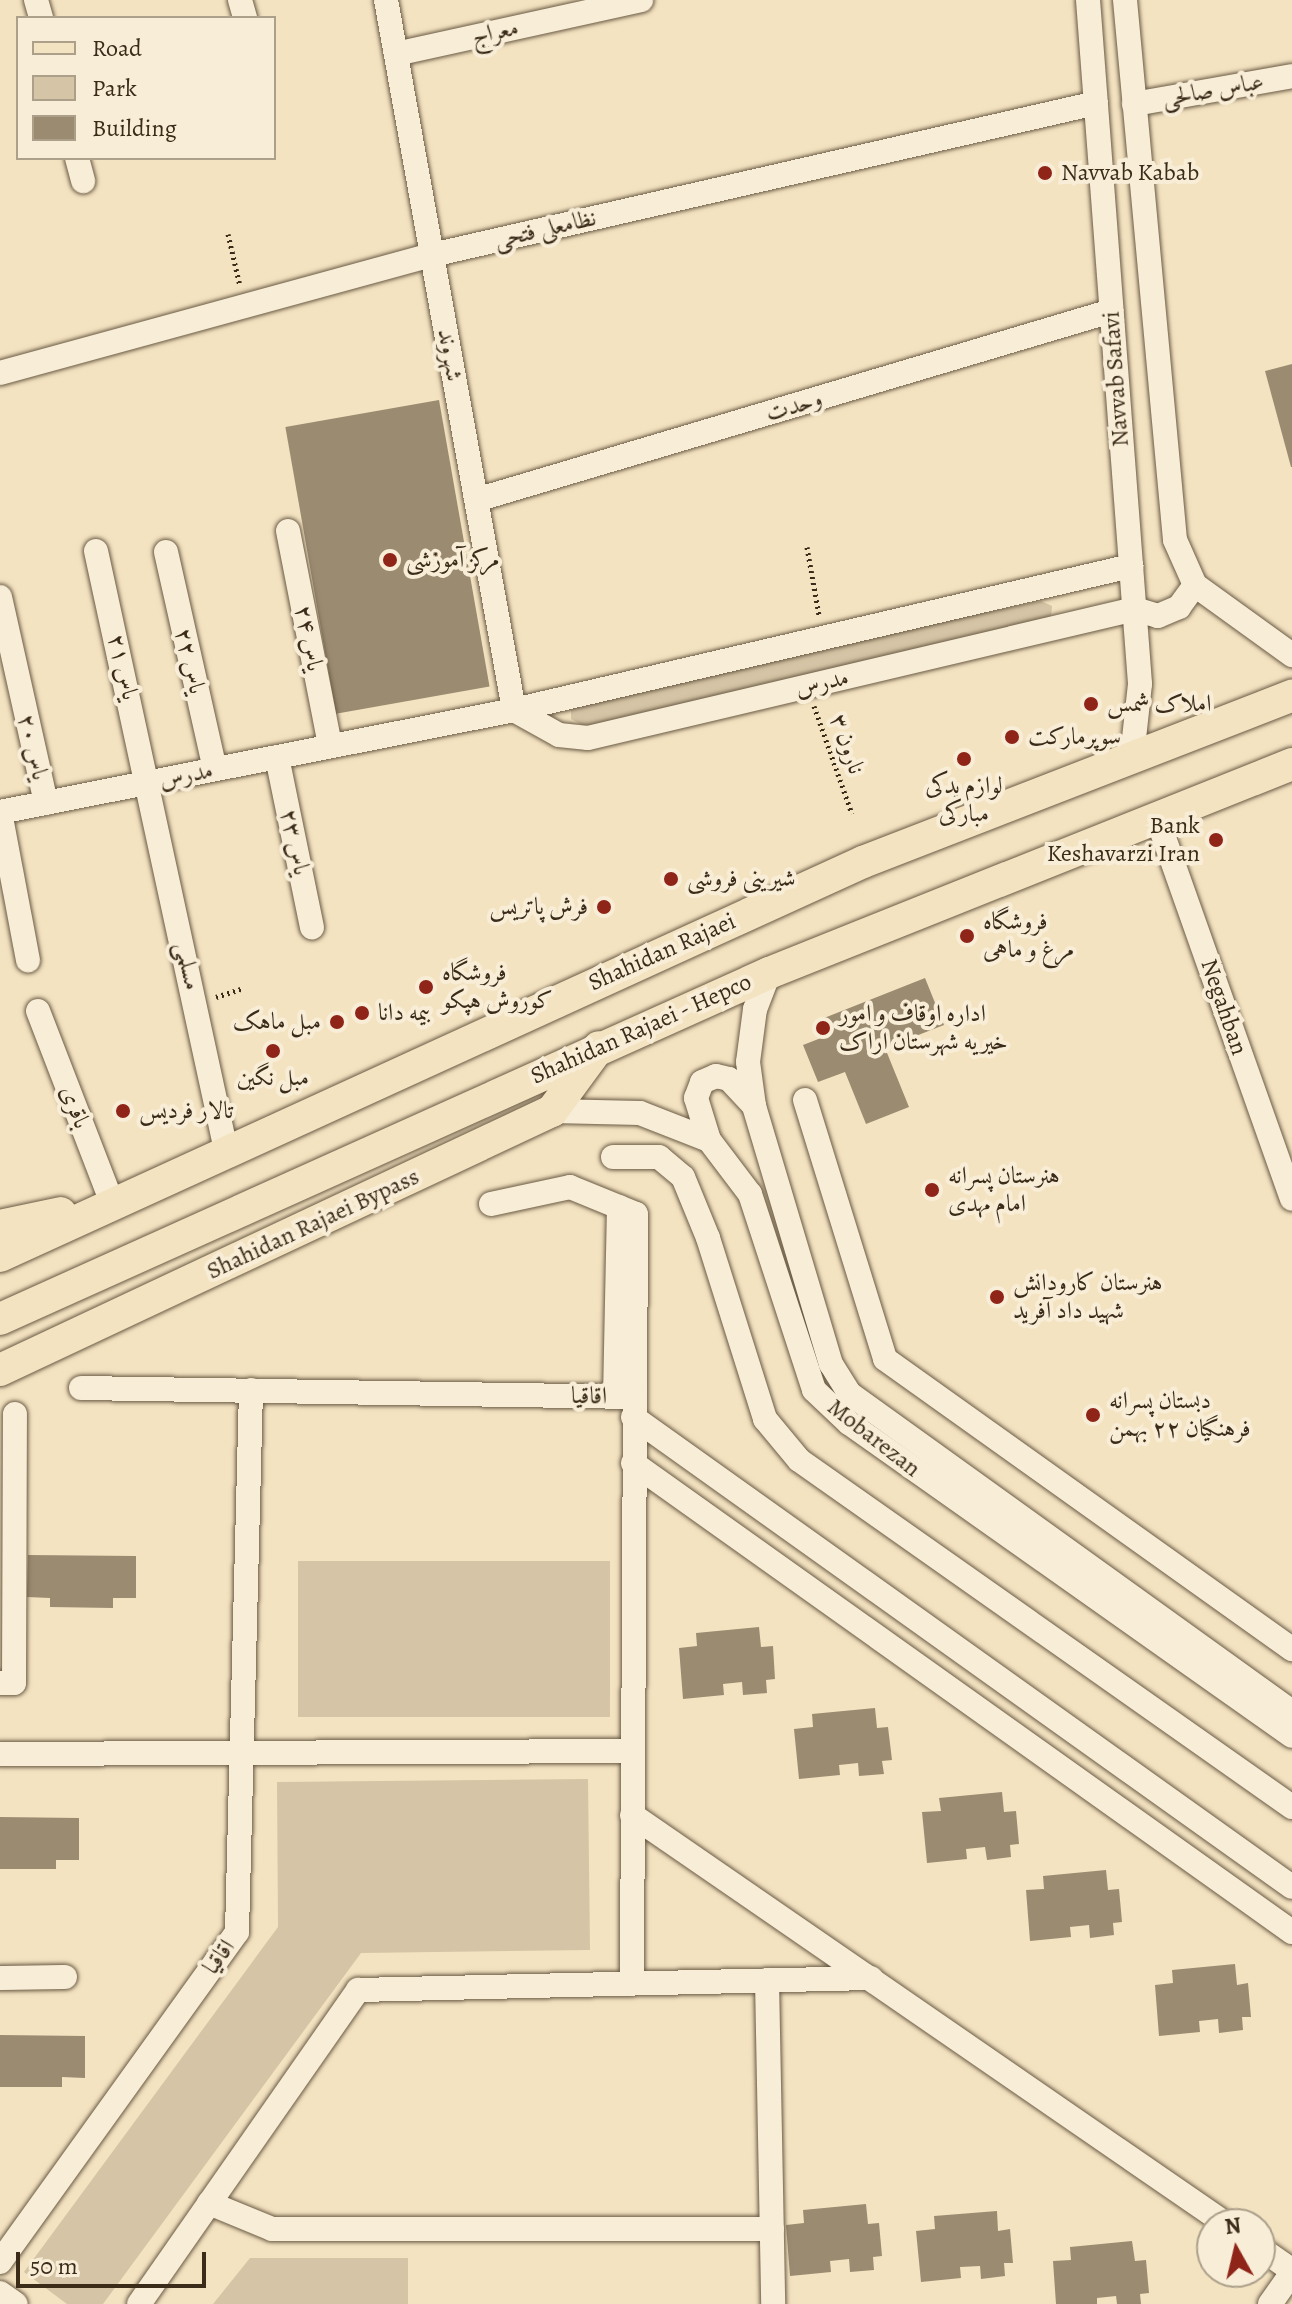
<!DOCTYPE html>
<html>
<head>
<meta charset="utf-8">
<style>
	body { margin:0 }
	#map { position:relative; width:1292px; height:2304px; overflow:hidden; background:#f4e3c1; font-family:Alegreya,Amiri,serif }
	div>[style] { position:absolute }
	.green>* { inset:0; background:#d5c4a5; transform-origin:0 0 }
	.building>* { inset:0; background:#9b8b71; transform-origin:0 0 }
	.path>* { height:5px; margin-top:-2.5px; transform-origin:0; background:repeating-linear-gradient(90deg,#3b2c1a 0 2px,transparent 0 6px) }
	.roads { filter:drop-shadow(0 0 2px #695a44) drop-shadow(0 0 2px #695a44) }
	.minor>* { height:24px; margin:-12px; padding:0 12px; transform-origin:12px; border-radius:12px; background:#f8edd7 }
	.major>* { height:32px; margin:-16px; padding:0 16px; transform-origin:16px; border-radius:16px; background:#f4e3c1 }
	.dots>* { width:22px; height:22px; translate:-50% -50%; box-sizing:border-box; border:4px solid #f8edd7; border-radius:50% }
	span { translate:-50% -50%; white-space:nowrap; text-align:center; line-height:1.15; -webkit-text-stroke:8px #f8edd7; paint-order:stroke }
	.street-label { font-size:24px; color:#3b2c1a }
	.poi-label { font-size:24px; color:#3b2c1a }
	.left { translate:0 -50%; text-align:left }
	.right { translate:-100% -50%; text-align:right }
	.legend { position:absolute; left:16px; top:16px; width:260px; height:144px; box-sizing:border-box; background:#f8edd7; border:2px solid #aca08b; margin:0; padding:10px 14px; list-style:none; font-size:24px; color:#3b2c1a }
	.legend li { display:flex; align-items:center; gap:16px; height:40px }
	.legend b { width:40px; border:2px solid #aca08b }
	.north { position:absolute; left:1196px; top:2208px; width:80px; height:80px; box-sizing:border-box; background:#f8edd7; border:2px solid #aca08b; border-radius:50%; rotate:352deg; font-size:22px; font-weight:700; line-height:32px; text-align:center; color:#3b2c1a }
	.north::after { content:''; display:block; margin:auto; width:28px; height:36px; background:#8f2418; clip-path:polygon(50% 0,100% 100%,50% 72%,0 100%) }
	.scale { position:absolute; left:16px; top:2252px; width:190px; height:36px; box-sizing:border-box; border:4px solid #3b2c1a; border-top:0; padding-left:10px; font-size:24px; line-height:28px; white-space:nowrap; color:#3b2c1a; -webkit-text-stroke:6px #f8edd7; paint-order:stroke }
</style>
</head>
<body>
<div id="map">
	<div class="green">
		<i style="clip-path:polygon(1041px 601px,1052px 606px,1051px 618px,590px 729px,571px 719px,571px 704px,584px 695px)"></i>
		<i style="left:298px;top:1561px;width:312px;height:156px"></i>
		<i style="clip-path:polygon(588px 1779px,590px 1950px,361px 1953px,103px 2304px,67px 2304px,24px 2272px,278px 1927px,277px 1782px)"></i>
		<i style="clip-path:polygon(250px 2258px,408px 2258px,408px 2304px,213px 2304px)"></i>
	</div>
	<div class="building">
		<i style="clip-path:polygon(1292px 364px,1292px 467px,1291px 467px,1265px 371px)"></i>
		<i style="left:439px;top:400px;width:291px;height:156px;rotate:80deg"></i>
		<i style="clip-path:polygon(925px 978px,944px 1025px,885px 1048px,909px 1107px,866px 1124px,845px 1072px,818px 1082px,803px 1045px,821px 1038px,814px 1022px)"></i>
		<i style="clip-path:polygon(28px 1555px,136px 1556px,136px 1598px,113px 1598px,113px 1608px,50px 1607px,50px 1598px,27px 1597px)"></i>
		<i style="clip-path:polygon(759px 1627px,761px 1647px,773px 1646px,775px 1679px,766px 1680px,767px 1693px,743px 1695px,742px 1682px,723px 1684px,724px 1695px,683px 1699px,679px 1648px,697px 1646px,696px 1633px)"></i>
		<i style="clip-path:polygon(875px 1708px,877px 1728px,888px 1727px,892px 1760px,882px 1761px,884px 1774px,859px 1776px,858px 1763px,839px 1765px,840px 1775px,799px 1779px,794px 1729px,813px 1727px,812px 1714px)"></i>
		<i style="clip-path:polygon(1002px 1792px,1004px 1812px,1016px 1811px,1019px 1844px,1010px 1845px,1011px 1857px,987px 1860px,985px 1847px,966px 1849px,967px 1859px,927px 1863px,922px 1812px,941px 1811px,939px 1798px)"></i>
		<i style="clip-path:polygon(0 1817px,79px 1818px,79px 1860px,56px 1860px,56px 1869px,0 1869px)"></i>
		<i style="clip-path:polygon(1106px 1870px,1108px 1890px,1119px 1889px,1122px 1922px,1113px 1923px,1114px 1935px,1090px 1938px,1089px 1925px,1070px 1927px,1071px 1937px,1030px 1941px,1026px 1890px,1044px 1889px,1043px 1876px)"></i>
		<i style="clip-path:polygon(1235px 1964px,1237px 1985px,1248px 1983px,1251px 2017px,1242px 2017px,1243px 2030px,1219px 2033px,1218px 2019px,1199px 2021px,1200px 2032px,1159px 2036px,1155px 1985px,1173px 1983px,1172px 1970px)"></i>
		<i style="clip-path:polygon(0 2035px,85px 2036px,85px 2078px,62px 2077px,62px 2087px,0 2087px)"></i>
		<i style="clip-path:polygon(866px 2204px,868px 2224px,879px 2223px,882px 2256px,873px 2257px,874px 2270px,850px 2272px,849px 2259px,830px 2261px,831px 2272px,790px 2276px,786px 2225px,804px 2223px,803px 2210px)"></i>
		<i style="clip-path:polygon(997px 2211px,998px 2231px,1010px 2229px,1013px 2263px,1004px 2263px,1005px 2276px,981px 2279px,980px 2266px,960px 2267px,961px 2278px,921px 2282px,916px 2231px,935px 2229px,934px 2216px)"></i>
		<i style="clip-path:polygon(1132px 2241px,1135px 2261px,1146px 2260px,1149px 2293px,1140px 2294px,1141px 2304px,1117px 2304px,1116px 2296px,1097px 2298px,1097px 2304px,1056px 2304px,1053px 2261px,1071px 2260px,1070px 2247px)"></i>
	</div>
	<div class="path">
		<i style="left:228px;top:234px;width:53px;rotate:77deg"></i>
		<i style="left:807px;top:547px;width:69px;rotate:80deg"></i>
		<i style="left:814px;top:706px;width:114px;rotate:70.6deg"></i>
		<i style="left:216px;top:997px;width:28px;rotate:-18deg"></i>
	</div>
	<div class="roads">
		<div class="minor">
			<i style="left:36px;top:0;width:19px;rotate:74deg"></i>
			<i style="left:240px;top:0;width:19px;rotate:74deg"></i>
			<i style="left:386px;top:0;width:721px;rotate:79.78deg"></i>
			<i style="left:1088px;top:0;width:686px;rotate:85.65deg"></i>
			<i style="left:1140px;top:684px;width:73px;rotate:96.3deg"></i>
			<i style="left:1125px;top:0;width:542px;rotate:84.71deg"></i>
			<i style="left:1175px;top:540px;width:49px;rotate:66deg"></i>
			<i style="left:1195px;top:585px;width:120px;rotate:35.8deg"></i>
			<i style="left:396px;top:54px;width:251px;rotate:-12.4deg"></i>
			<i style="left:1134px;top:104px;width:160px;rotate:-10deg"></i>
			<i style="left:77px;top:158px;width:24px;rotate:75deg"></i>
			<i style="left:0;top:373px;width:448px;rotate:-15.3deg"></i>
			<i style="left:432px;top:255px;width:681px;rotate:-12.89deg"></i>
			<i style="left:476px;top:500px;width:663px;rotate:-16.57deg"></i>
			<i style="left:288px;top:531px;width:219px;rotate:78.9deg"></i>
			<i style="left:96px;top:551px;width:613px;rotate:77.76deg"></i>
			<i style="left:166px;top:552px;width:222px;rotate:77.3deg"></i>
			<i style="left:0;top:597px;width:211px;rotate:77.4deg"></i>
			<i style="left:514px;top:710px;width:51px;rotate:29.1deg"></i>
			<i style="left:559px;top:735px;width:29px;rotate:6deg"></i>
			<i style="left:588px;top:738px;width:562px;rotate:-13.27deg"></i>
			<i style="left:1135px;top:609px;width:24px;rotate:17deg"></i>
			<i style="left:1158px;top:616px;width:23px;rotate:-23deg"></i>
			<i style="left:1179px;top:607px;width:27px;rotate:-54deg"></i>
			<i style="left:277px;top:757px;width:174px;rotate:78.4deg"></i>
			<i style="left:0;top:812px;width:524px;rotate:-11.22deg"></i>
			<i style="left:514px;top:710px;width:634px;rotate:-13.14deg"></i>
			<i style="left:0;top:812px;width:151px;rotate:79.3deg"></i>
			<i style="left:1156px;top:815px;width:407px;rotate:70.5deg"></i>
			<i style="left:769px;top:973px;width:39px;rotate:111deg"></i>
			<i style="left:755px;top:1009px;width:53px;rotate:97.5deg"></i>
			<i style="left:748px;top:1062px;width:44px;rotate:82.2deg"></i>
			<i style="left:754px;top:1106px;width:269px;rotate:73.4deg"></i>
			<i style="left:831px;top:1364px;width:36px;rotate:58deg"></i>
			<i style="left:850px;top:1394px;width:545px;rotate:35.73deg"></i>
			<i style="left:38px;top:1011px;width:206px;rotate:68.9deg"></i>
			<i style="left:805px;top:1100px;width:271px;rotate:72.8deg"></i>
			<i style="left:885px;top:1359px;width:500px;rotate:35.5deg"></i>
			<i style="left:552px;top:1111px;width:88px;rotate:1.3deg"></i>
			<i style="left:640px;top:1113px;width:74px;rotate:21.4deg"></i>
			<i style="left:709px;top:1140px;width:68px;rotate:52.8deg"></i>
			<i style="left:750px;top:1194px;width:206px;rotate:71.9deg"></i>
			<i style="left:814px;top:1390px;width:48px;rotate:43.3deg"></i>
			<i style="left:849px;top:1423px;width:542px;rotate:35.24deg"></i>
			<i style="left:709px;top:1140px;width:44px;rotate:-107.2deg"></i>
			<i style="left:696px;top:1098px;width:17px;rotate:-69deg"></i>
			<i style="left:702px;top:1082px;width:15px;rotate:-23deg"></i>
			<i style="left:716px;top:1076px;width:13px;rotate:13deg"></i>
			<i style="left:729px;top:1079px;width:37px;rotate:47deg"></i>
			<i style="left:613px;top:1157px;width:46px"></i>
			<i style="left:659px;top:1157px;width:31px;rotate:40deg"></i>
			<i style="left:683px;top:1177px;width:66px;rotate:67.7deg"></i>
			<i style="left:708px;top:1238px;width:190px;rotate:72.5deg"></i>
			<i style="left:765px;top:1419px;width:53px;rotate:50.3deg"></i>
			<i style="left:799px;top:1460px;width:603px;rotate:35.14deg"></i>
			<i style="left:491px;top:1204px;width:81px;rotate:-12.1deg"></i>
			<i style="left:570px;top:1187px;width:71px;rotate:22.2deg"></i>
			<i style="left:636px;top:1214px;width:769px;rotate:90.3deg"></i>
			<i style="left:81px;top:1388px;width:552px;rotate:0.93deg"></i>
			<i style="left:615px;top:1397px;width:190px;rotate:-88.8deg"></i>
			<i style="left:633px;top:1417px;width:809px;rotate:35.5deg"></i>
			<i style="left:633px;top:1463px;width:809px;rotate:35.44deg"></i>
			<i style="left:0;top:1683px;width:14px"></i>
			<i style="left:14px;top:1683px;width:269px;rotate:-89.8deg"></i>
			<i style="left:0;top:1754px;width:633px;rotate:-0.27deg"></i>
			<i style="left:632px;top:1815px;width:721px;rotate:34.55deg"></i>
			<i style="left:0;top:1978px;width:65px;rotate:-0.9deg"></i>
			<i style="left:767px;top:1980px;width:324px;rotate:88.9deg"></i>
			<i style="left:209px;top:2203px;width:68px;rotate:22.4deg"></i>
			<i style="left:272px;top:2229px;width:500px"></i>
			<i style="left:1260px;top:2248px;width:39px;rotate:35deg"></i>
			<i style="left:0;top:2262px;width:406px;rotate:-54.3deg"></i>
			<i style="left:237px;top:1932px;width:542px;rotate:-88.52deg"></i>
			<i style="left:0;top:2293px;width:19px;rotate:35deg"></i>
			<i style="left:139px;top:2304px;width:383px;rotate:-55.1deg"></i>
			<i style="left:358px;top:1990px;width:513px;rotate:-1.34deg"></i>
			<i style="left:1270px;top:2304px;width:39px;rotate:-55deg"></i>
		</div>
		<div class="major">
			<i style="left:0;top:1226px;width:62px;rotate:-12deg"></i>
			<i style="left:0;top:1256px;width:949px;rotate:-24.54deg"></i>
			<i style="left:863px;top:862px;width:460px;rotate:-21.2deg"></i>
			<i style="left:0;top:1319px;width:843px;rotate:-24.22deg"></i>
			<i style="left:769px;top:973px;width:563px;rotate:-21.78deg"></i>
			<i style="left:0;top:1370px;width:610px;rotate:-25.14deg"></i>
			<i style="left:552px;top:1111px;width:79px;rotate:-53.7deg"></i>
		</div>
	</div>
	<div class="dots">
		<i style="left:1045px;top:173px;background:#8f2418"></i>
		<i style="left:390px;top:560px;background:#8f2418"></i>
		<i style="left:1091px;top:704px;background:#8f2418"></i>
		<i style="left:1012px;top:737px;background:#8f2418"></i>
		<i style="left:964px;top:759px;background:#8f2418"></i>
		<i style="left:1216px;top:840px;background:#8f2418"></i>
		<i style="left:671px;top:879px;background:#8f2418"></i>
		<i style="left:604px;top:907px;background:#8f2418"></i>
		<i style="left:967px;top:936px;background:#8f2418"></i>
		<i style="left:426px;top:987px;background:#8f2418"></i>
		<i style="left:362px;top:1013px;background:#8f2418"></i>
		<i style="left:337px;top:1022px;background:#8f2418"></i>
		<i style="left:823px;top:1028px;background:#8f2418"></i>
		<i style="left:273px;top:1051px;background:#8f2418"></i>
		<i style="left:123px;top:1111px;background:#8f2418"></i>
		<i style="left:932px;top:1190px;background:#8f2418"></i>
		<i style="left:997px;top:1297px;background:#8f2418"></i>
		<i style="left:1093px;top:1415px;background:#8f2418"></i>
	</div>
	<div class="street-label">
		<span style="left:495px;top:32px;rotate:-12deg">معراج</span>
		<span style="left:1213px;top:90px;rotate:-10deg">عباس صالحی</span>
		<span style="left:545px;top:229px;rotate:-13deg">نظامعلی فتحی</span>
		<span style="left:450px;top:355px;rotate:80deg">شهروند</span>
		<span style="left:1116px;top:379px;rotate:-94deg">Navvab Safavi</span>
		<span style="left:794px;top:406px;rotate:-17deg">وحدت</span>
		<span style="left:309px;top:638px;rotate:79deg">یاس ۲۴</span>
		<span style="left:190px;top:661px;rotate:77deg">یاس ۲۲</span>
		<span style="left:123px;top:667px;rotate:77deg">یاس ۲۱</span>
		<span style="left:822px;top:683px;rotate:-13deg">مدرس</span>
		<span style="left:847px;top:744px;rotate:71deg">نارون ۳</span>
		<span style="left:33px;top:747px;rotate:77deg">یاس ۲۰</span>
		<span style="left:186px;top:775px;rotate:-11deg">مدرس</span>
		<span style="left:295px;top:842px;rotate:78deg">یاس ۲۳</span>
		<span style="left:662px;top:952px;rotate:-24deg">Shahidan Rajaei</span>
		<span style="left:188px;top:966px;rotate:78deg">مسلمی</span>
		<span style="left:1224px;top:1007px;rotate:71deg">Negahban</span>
		<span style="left:641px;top:1029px;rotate:-24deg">Shahidan Rajaei - Hepco</span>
		<span style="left:75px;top:1107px;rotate:69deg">باقری</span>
		<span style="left:313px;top:1224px;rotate:-25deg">Shahidan Rajaei Bypass</span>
		<span style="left:589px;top:1396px;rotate:1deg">اقاقیا</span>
		<span style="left:874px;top:1438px;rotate:38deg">Mobarezan</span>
		<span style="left:219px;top:1957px;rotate:-54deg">اقاقیا</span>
	</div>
	<div class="poi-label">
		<span class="left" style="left:1061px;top:173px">Navvab Kabab</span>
		<span class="left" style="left:406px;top:560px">مرکز آموزشی</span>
		<span class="left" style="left:1107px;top:704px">املاک شمس</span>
		<span class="left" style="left:1028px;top:737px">سوپرمارکت</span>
		<span style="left:964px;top:800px">لوازم یدکی<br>مبارکی</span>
		<span class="right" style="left:1200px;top:840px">Bank<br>Keshavarzi Iran</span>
		<span class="left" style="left:687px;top:879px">شیرینی فروشی</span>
		<span class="right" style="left:588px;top:907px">فرش پاتریس</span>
		<span class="left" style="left:983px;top:936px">فروشگاه<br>مرغ و ماهی</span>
		<span class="left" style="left:442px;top:987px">فروشگاه<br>کوروش هپکو</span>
		<span class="left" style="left:378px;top:1013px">بیمه دانا</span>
		<span class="left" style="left:839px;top:1028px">اداره اوقاف و امور<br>خیریه شهرستان اراک</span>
		<span class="right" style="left:321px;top:1022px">مبل ماهک</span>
		<span style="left:273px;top:1078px">مبل نگین</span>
		<span class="left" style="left:139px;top:1111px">تالار فردیس</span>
		<span class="left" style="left:948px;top:1190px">هنرستان پسرانه<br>امام مهدی</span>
		<span class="left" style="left:1013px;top:1297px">هنرستان کارودانش<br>شهید داد آفرید</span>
		<span class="left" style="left:1109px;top:1415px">دبستان پسرانه<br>فرهنگیان ۲۲ بهمن</span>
	</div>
	<ul class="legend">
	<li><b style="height:10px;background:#f4e3c1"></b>Road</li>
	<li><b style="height:22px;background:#d5c4a5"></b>Park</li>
	<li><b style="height:22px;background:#9b8b71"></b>Building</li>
	</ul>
	<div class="north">N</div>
	<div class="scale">50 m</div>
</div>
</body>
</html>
